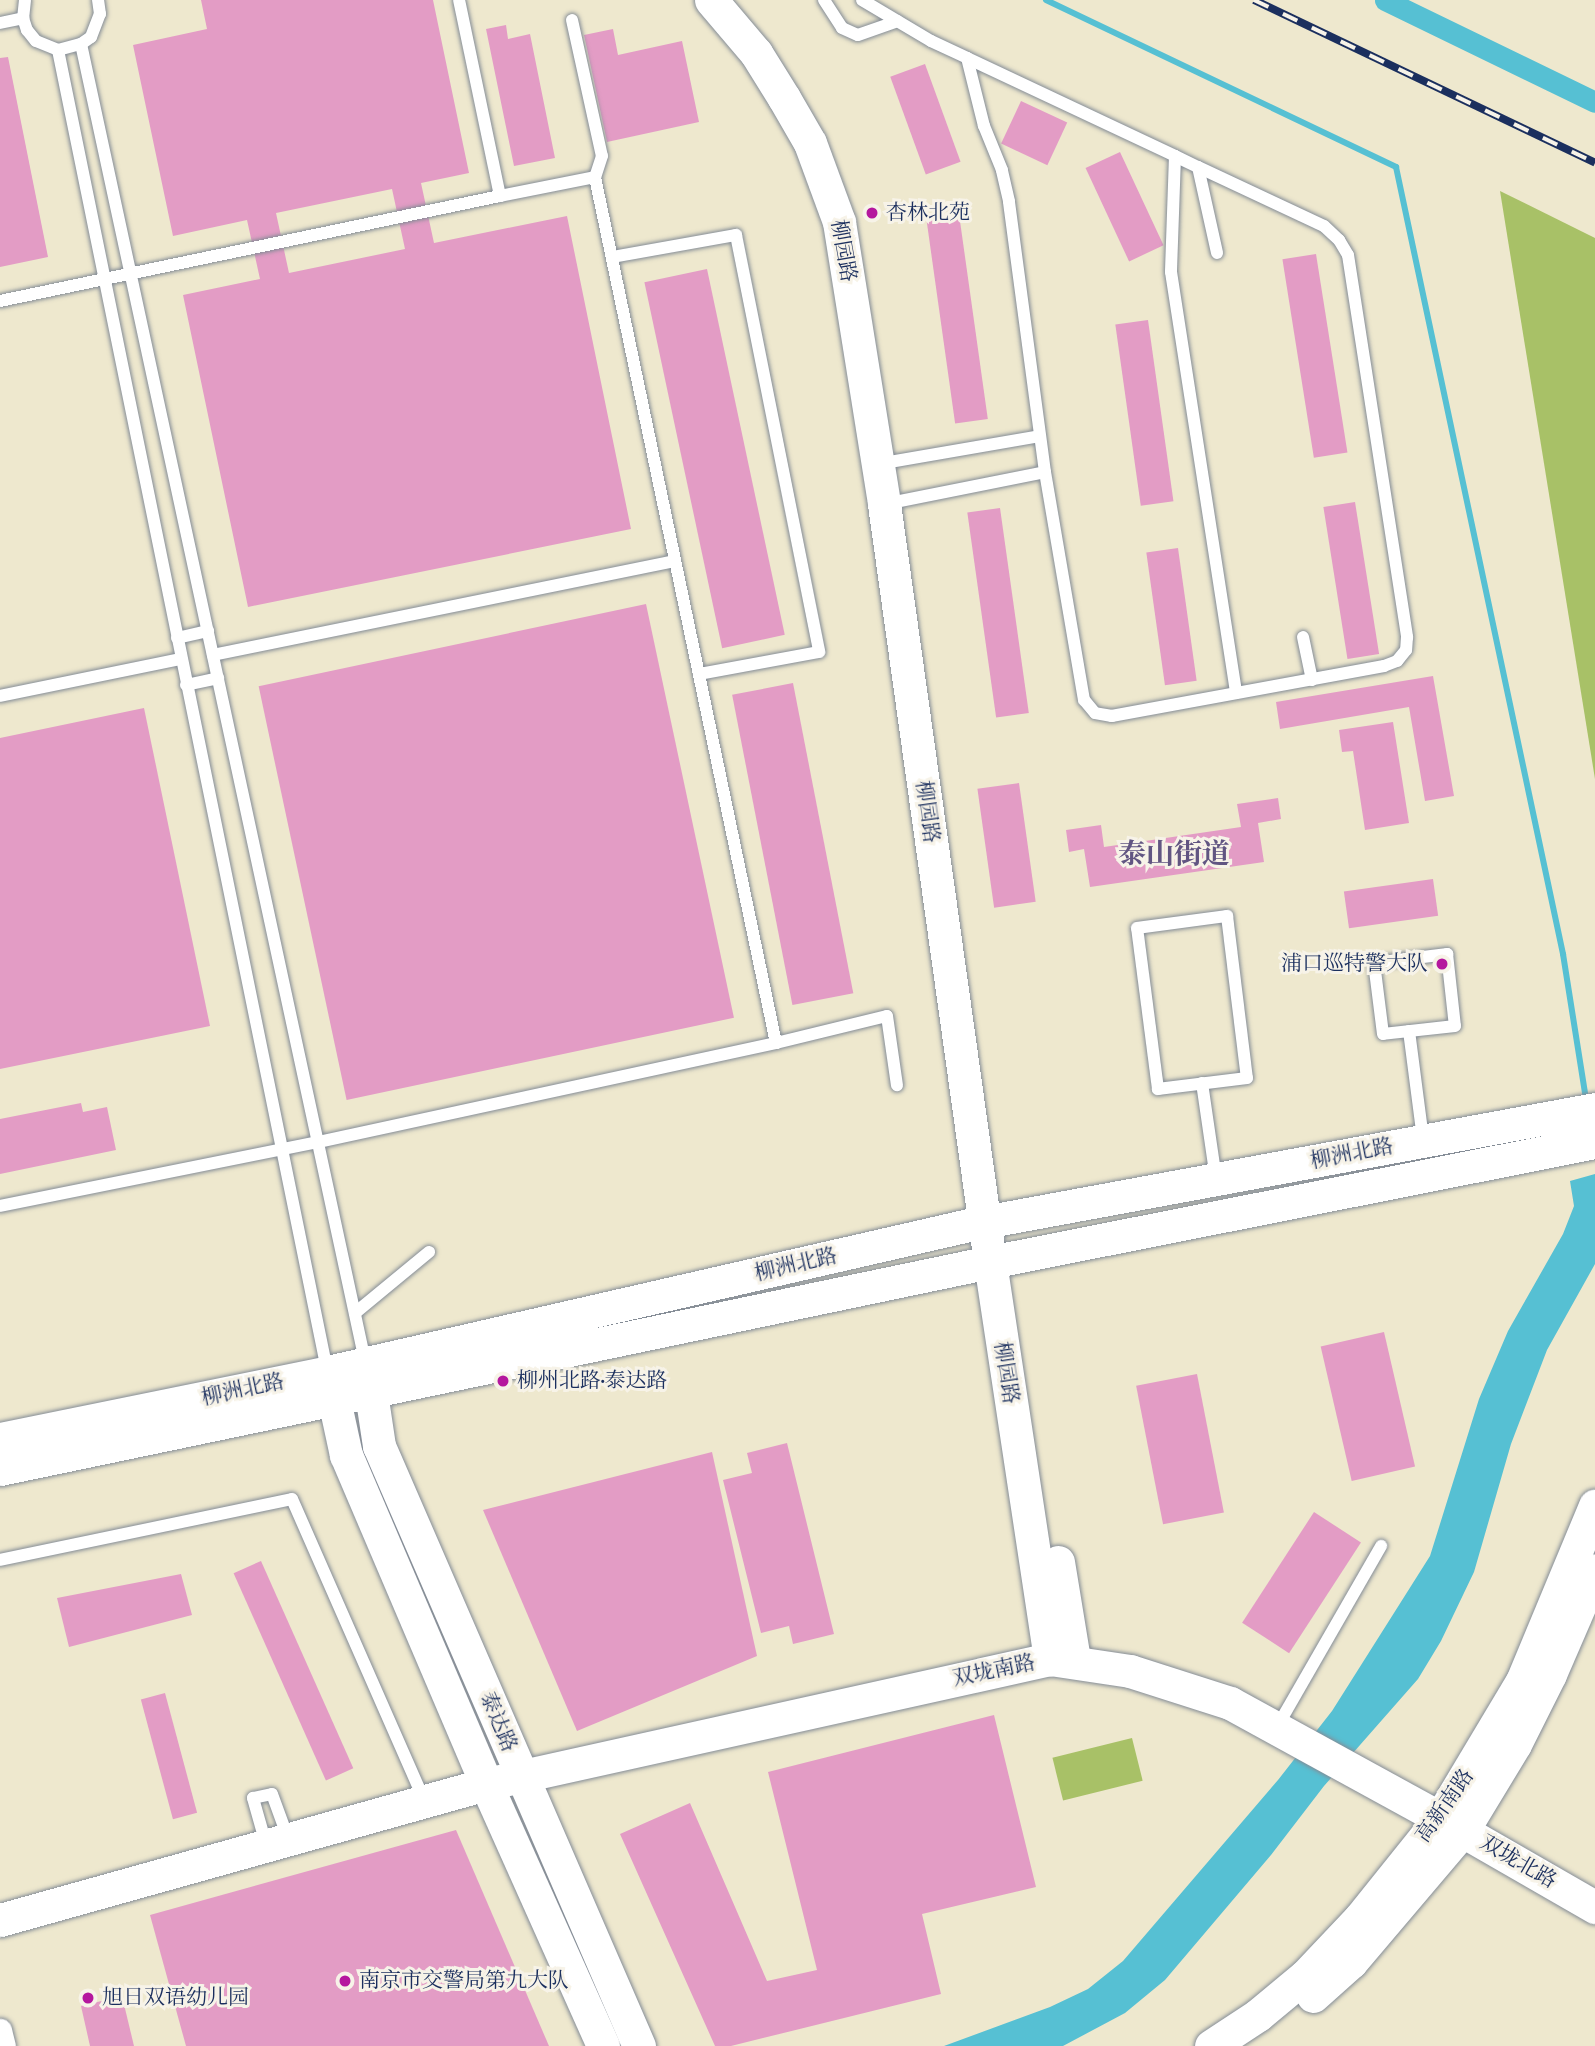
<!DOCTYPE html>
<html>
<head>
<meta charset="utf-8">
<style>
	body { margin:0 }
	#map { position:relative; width:1595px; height:2046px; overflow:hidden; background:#eee8ce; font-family:"Libre Bodoni","Noto Serif SC",serif }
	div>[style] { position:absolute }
	.green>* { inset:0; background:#a8c167; transform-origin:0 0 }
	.water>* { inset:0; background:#56c0d3 }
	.stream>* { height:6px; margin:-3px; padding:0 3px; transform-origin:3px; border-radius:3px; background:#56c0d3 }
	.canal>* { height:21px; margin:-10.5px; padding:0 10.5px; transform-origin:10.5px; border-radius:10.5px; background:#56c0d3 }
	.building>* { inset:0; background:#e39cc5; transform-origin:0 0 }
	.roads { filter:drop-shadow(0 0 2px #848c96) drop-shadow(0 0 2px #848c96) }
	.lane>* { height:12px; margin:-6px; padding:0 6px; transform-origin:6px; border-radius:6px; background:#fff }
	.street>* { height:23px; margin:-11.5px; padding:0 11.5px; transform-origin:11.5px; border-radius:11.5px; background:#fff }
	.secondary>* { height:33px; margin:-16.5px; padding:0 16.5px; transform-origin:16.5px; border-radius:16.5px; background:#fff }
	.rail>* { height:8px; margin-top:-4px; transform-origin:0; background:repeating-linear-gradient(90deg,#f7f3e8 0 16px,#1b2f5e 0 32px); box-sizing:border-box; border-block:2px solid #1b2f5e }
	.dots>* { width:19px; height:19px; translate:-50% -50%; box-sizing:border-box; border:4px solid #f7f3e8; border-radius:50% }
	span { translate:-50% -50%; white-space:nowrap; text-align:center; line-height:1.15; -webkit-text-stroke:6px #f7f3e8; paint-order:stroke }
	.poi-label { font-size:21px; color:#1b2f5e }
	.left { translate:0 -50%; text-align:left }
	.right { translate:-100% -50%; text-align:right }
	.street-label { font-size:21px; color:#1b2f5e }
	.district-label { font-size:28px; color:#615582; font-weight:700 }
</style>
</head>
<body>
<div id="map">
	<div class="green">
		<i style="clip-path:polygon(1500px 191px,1595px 238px,1595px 779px)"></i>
		<i style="left:1132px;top:1738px;width:44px;height:82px;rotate:76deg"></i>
	</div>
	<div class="water">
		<i style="clip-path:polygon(1595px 1174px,1595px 1264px,1547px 1350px,1511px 1444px,1474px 1572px,1441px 1641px,1418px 1679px,1324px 1786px,1271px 1855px,1165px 1980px,1125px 2013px,1063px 2046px,944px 2046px,1050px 2007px,1088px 1989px,1123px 1961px,1278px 1780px,1332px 1711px,1430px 1556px,1479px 1399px,1508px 1331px,1563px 1234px,1574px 1206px,1570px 1181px)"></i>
	</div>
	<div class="stream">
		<i style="left:1046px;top:0;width:388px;rotate:25.5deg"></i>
		<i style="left:1396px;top:167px;width:805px;rotate:78.02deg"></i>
		<i style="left:1563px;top:954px;width:147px;rotate:81deg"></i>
	</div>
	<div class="canal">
		<i style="left:1385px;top:0;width:233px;rotate:25.9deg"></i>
	</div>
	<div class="building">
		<i style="clip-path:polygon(evenodd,201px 0,433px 0,469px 173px,421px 183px,434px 243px,567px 216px,631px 529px,248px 607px,183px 295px,260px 279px,247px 220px,173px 236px,133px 45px,207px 29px,201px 0,392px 189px,405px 249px,289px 273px,276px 213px,392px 189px)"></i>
		<i style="clip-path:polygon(506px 25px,508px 39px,530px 34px,555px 158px,514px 166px,486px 29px)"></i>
		<i style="clip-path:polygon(613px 29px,618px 55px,682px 41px,699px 122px,607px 142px,584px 35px)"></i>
		<i style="clip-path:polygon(8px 57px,48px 257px,0 267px,0 58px)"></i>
		<i style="left:925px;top:64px;width:104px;height:37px;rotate:70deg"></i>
		<i style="left:1021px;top:101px;width:51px;height:47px;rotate:25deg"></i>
		<i style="left:1120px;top:152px;width:103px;height:38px;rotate:65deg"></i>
		<i style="left:959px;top:214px;width:207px;height:33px;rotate:82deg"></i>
		<i style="left:1316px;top:254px;width:201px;height:34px;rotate:81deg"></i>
		<i style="left:707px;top:269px;width:374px;height:64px;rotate:78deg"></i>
		<i style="left:1148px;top:320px;width:183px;height:33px;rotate:82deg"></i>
		<i style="left:1355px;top:502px;width:154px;height:32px;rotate:81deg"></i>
		<i style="left:1000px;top:508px;width:207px;height:33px;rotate:82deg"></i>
		<i style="left:1178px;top:548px;width:134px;height:32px;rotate:82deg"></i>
		<i style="left:646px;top:604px;width:423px;height:396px;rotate:78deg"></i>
		<i style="clip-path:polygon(1433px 676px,1454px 796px,1425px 801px,1409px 707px,1280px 729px,1276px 702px)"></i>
		<i style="left:793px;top:683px;width:316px;height:62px;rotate:79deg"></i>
		<i style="clip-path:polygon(144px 708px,210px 1026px,0 1069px,0 738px)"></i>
		<i style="clip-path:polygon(1393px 722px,1409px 823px,1365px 830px,1353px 751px,1342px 752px,1339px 730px)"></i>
		<i style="left:1019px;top:783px;width:120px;height:42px;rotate:82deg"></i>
		<i style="clip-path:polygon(1278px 798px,1281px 819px,1258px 823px,1264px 862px,1090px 887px,1084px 849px,1069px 852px,1066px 830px,1101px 825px,1104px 847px,1241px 827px,1237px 804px)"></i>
		<i style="left:1433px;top:879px;width:37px;height:90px;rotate:82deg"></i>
		<i style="clip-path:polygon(81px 1103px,83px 1112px,107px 1107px,116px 1150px,0 1174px,0 1119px)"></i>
		<i style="left:1384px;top:1332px;width:138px;height:65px;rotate:77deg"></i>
		<i style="left:1197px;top:1374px;width:141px;height:62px;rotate:79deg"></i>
		<i style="clip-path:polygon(787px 1443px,834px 1634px,793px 1644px,789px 1626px,761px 1633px,723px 1480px,752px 1473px,747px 1453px)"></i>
		<i style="clip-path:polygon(712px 1452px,757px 1656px,577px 1731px,483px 1510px)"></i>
		<i style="left:1314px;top:1512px;width:56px;height:132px;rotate:33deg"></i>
		<i style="left:261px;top:1561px;width:227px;height:30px;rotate:66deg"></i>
		<i style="clip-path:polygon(181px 1574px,192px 1615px,69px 1647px,57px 1598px)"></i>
		<i style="left:165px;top:1693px;width:124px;height:25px;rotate:75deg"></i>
		<i style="clip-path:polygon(994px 1715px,1036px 1887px,922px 1914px,941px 1994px,731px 2046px,715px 2046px,620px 1834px,690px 1803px,767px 1981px,817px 1970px,768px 1772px)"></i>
		<i style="clip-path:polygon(456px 1830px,549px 2046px,186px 2046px,150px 1915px)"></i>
		<i style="clip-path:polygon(122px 1996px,134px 2046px,90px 2046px,81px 2006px)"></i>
	</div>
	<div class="roads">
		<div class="lane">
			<i style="left:25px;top:0;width:18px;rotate:96deg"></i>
			<i style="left:23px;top:18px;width:13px;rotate:72deg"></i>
			<i style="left:27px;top:30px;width:14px;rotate:51deg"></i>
			<i style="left:36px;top:41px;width:24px;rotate:22deg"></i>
			<i style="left:58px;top:50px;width:24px;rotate:-15deg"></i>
			<i style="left:81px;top:44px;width:12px;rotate:-35deg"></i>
			<i style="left:91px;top:37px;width:25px;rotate:-69deg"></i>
			<i style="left:100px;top:14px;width:14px;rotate:-98deg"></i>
			<i style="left:824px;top:0;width:33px;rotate:57deg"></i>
			<i style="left:842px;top:28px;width:17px;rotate:24deg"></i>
			<i style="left:858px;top:35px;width:42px;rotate:-19.3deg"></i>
			<i style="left:862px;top:0;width:80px;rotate:30.7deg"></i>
			<i style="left:931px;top:41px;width:40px;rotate:25deg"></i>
			<i style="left:967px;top:58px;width:230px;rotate:25.2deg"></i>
			<i style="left:1175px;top:156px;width:25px;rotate:26deg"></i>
			<i style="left:1198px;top:167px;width:139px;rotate:25.1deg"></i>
			<i style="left:1324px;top:226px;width:21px;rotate:43deg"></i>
			<i style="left:1339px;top:240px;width:17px;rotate:59deg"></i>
			<i style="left:1348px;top:255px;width:387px;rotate:81.2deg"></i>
			<i style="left:1407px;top:637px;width:13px;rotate:94deg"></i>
			<i style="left:1406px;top:650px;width:14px;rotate:129deg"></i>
			<i style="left:1397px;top:661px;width:14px;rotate:159deg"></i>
			<i style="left:1384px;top:666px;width:277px;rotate:169.6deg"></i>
			<i style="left:1112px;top:716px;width:17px;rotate:-170deg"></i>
			<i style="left:1095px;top:713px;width:17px;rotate:-130deg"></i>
			<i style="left:1084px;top:700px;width:231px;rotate:-99.7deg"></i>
			<i style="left:1045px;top:472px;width:273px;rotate:-97.6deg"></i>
			<i style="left:1009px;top:201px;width:32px;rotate:-103deg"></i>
			<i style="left:1002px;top:170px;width:48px;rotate:-112.2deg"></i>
			<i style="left:984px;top:126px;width:70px;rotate:-104deg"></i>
			<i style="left:572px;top:20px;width:139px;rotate:77.6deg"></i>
			<i style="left:602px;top:156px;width:22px;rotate:108deg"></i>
			<i style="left:0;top:23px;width:24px;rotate:-12deg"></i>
			<i style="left:81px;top:44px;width:1347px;rotate:77.83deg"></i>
			<i style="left:58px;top:50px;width:1347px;rotate:78.48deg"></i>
			<i style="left:1175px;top:156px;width:116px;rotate:92deg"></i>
			<i style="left:1171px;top:272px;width:426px;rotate:81.2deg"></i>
			<i style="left:1198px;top:167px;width:88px;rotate:77.5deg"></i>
			<i style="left:612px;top:257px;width:126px;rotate:-10.1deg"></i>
			<i style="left:736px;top:235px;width:425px;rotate:78.7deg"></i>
			<i style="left:819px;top:652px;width:122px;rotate:169.6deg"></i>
			<i style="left:0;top:301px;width:511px;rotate:-11.86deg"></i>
			<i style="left:500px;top:196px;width:200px;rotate:-101.8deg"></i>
			<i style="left:878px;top:464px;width:164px;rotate:-9.8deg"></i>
			<i style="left:885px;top:504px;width:163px;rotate:-11.3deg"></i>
			<i style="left:1303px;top:637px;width:44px;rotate:78.2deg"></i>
			<i style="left:177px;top:638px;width:32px;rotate:-13deg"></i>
			<i style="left:213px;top:655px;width:471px;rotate:-11.5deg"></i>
			<i style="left:186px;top:685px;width:33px;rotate:-12deg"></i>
			<i style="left:0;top:696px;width:185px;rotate:-11.6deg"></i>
			<i style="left:1227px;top:916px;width:163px;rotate:83deg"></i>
			<i style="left:1247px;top:1078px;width:90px;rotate:173deg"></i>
			<i style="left:1158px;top:1089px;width:162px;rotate:-97.4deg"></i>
			<i style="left:1137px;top:928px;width:91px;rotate:-7.6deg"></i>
			<i style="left:1447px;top:954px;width:72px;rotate:83.7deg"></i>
			<i style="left:1455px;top:1026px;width:72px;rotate:173.7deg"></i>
			<i style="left:1383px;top:1034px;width:72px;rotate:-97.2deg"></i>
			<i style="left:1374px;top:963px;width:74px;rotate:-7deg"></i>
			<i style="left:1409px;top:1031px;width:109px;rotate:82.6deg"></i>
			<i style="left:776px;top:1043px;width:114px;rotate:-13.7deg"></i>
			<i style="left:887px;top:1016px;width:70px;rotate:81.8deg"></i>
			<i style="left:1202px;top:1083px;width:97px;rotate:81.7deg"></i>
			<i style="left:0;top:1206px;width:324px;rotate:-11.4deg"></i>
			<i style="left:318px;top:1142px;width:469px;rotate:-12.2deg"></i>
			<i style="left:776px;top:1043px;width:885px;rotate:-101.81deg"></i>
			<i style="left:595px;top:177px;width:97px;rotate:168.7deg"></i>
			<i style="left:355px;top:1313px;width:96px;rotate:-39.5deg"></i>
			<i style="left:0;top:1560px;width:298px;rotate:-11.8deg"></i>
			<i style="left:292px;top:1499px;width:329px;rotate:66.3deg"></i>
			<i style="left:1277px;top:1727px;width:209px;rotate:-60.1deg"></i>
			<i style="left:266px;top:1844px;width:48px;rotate:-105.8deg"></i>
			<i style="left:253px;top:1798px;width:19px;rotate:-12deg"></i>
			<i style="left:272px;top:1794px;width:47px;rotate:70deg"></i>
		</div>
		<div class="street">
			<i style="left:0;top:2030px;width:16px;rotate:76deg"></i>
		</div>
		<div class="secondary">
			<i style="left:711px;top:0;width:70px;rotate:49.7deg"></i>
			<i style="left:756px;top:53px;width:53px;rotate:58.1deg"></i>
			<i style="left:784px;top:98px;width:52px;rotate:60deg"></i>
			<i style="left:810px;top:143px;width:84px;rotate:69.8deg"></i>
			<i style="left:839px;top:222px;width:286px;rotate:80.9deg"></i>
			<i style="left:884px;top:504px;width:765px;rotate:82.04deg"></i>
			<i style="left:990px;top:1262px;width:402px;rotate:81.4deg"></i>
			<i style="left:368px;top:1373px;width:74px;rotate:81.4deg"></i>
			<i style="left:379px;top:1446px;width:654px;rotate:66.57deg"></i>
			<i style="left:330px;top:1381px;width:76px;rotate:77.8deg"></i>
			<i style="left:346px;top:1455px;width:358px;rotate:66.9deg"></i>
			<i style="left:486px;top:1784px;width:287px;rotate:65.9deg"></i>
			<i style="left:0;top:1439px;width:335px;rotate:-11.5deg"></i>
			<i style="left:328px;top:1372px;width:662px;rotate:-12.92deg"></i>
			<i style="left:973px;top:1224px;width:633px;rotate:-10.47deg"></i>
			<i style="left:0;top:1469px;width:1011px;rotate:-11.81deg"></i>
			<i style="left:990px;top:1262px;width:617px;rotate:-11.22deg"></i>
			<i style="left:1058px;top:1562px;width:99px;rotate:80.7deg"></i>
			<i style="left:0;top:1920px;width:505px;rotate:-15.63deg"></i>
			<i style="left:486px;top:1784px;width:578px;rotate:-12.5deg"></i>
			<i style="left:1050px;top:1659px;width:81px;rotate:8.5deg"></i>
			<i style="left:1130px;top:1671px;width:105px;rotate:17.7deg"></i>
			<i style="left:1230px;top:1703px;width:239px;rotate:28.7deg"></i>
			<i style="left:1440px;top:1818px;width:179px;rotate:29.9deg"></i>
			<i style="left:1313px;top:1996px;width:51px;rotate:-41.8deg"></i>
			<i style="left:1351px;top:1962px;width:173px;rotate:-49.7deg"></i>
			<i style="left:1463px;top:1830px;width:100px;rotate:-58.8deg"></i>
			<i style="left:1515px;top:1744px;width:78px;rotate:-63.4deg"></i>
			<i style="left:1550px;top:1674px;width:113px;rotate:-66.6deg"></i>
			<i style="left:1211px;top:2046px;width:56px;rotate:-33.4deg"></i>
			<i style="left:1258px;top:2015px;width:61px;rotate:-39.7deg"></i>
			<i style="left:1305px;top:1976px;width:80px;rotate:-46.5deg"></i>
			<i style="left:1360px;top:1918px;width:128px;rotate:-51.3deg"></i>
			<i style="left:1440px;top:1818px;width:160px;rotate:-59.1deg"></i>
			<i style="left:1522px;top:1681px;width:190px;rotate:-67.4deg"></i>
		</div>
	</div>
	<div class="rail">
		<i style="left:1254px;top:0;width:378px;rotate:25.5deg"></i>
	</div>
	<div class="dots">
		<i style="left:872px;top:213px;background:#b5179e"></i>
		<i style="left:1442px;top:964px;background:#b5179e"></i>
		<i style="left:503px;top:1381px;background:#b5179e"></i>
		<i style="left:345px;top:1981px;background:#b5179e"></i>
		<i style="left:88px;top:1998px;background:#b5179e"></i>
	</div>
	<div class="poi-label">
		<span class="left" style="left:886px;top:213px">杏林北苑</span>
		<span class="right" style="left:1428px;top:964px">浦口巡特警大队</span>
		<span class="left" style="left:517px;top:1381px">柳州北路·泰达路</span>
		<span class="left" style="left:359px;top:1981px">南京市交警局第九大队</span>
		<span class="left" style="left:102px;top:1998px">旭日双语幼儿园</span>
	</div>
	<div class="street-label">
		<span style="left:843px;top:251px;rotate:80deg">柳园路</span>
		<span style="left:927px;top:812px;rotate:82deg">柳园路</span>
		<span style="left:1352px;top:1154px;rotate:-11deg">柳洲北路</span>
		<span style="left:796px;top:1265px;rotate:-13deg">柳洲北路</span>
		<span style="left:1006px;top:1373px;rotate:81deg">柳园路</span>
		<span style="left:243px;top:1390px;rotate:-12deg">柳洲北路</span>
		<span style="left:994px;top:1671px;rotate:-12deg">双垅南路</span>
		<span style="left:498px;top:1722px;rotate:67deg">泰达路</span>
		<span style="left:1445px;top:1806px;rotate:-55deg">高新南路</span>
		<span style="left:1518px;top:1862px;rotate:30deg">双垅北路</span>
	</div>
	<div class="district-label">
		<span style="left:1174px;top:855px">泰山街道</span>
	</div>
</div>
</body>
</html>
